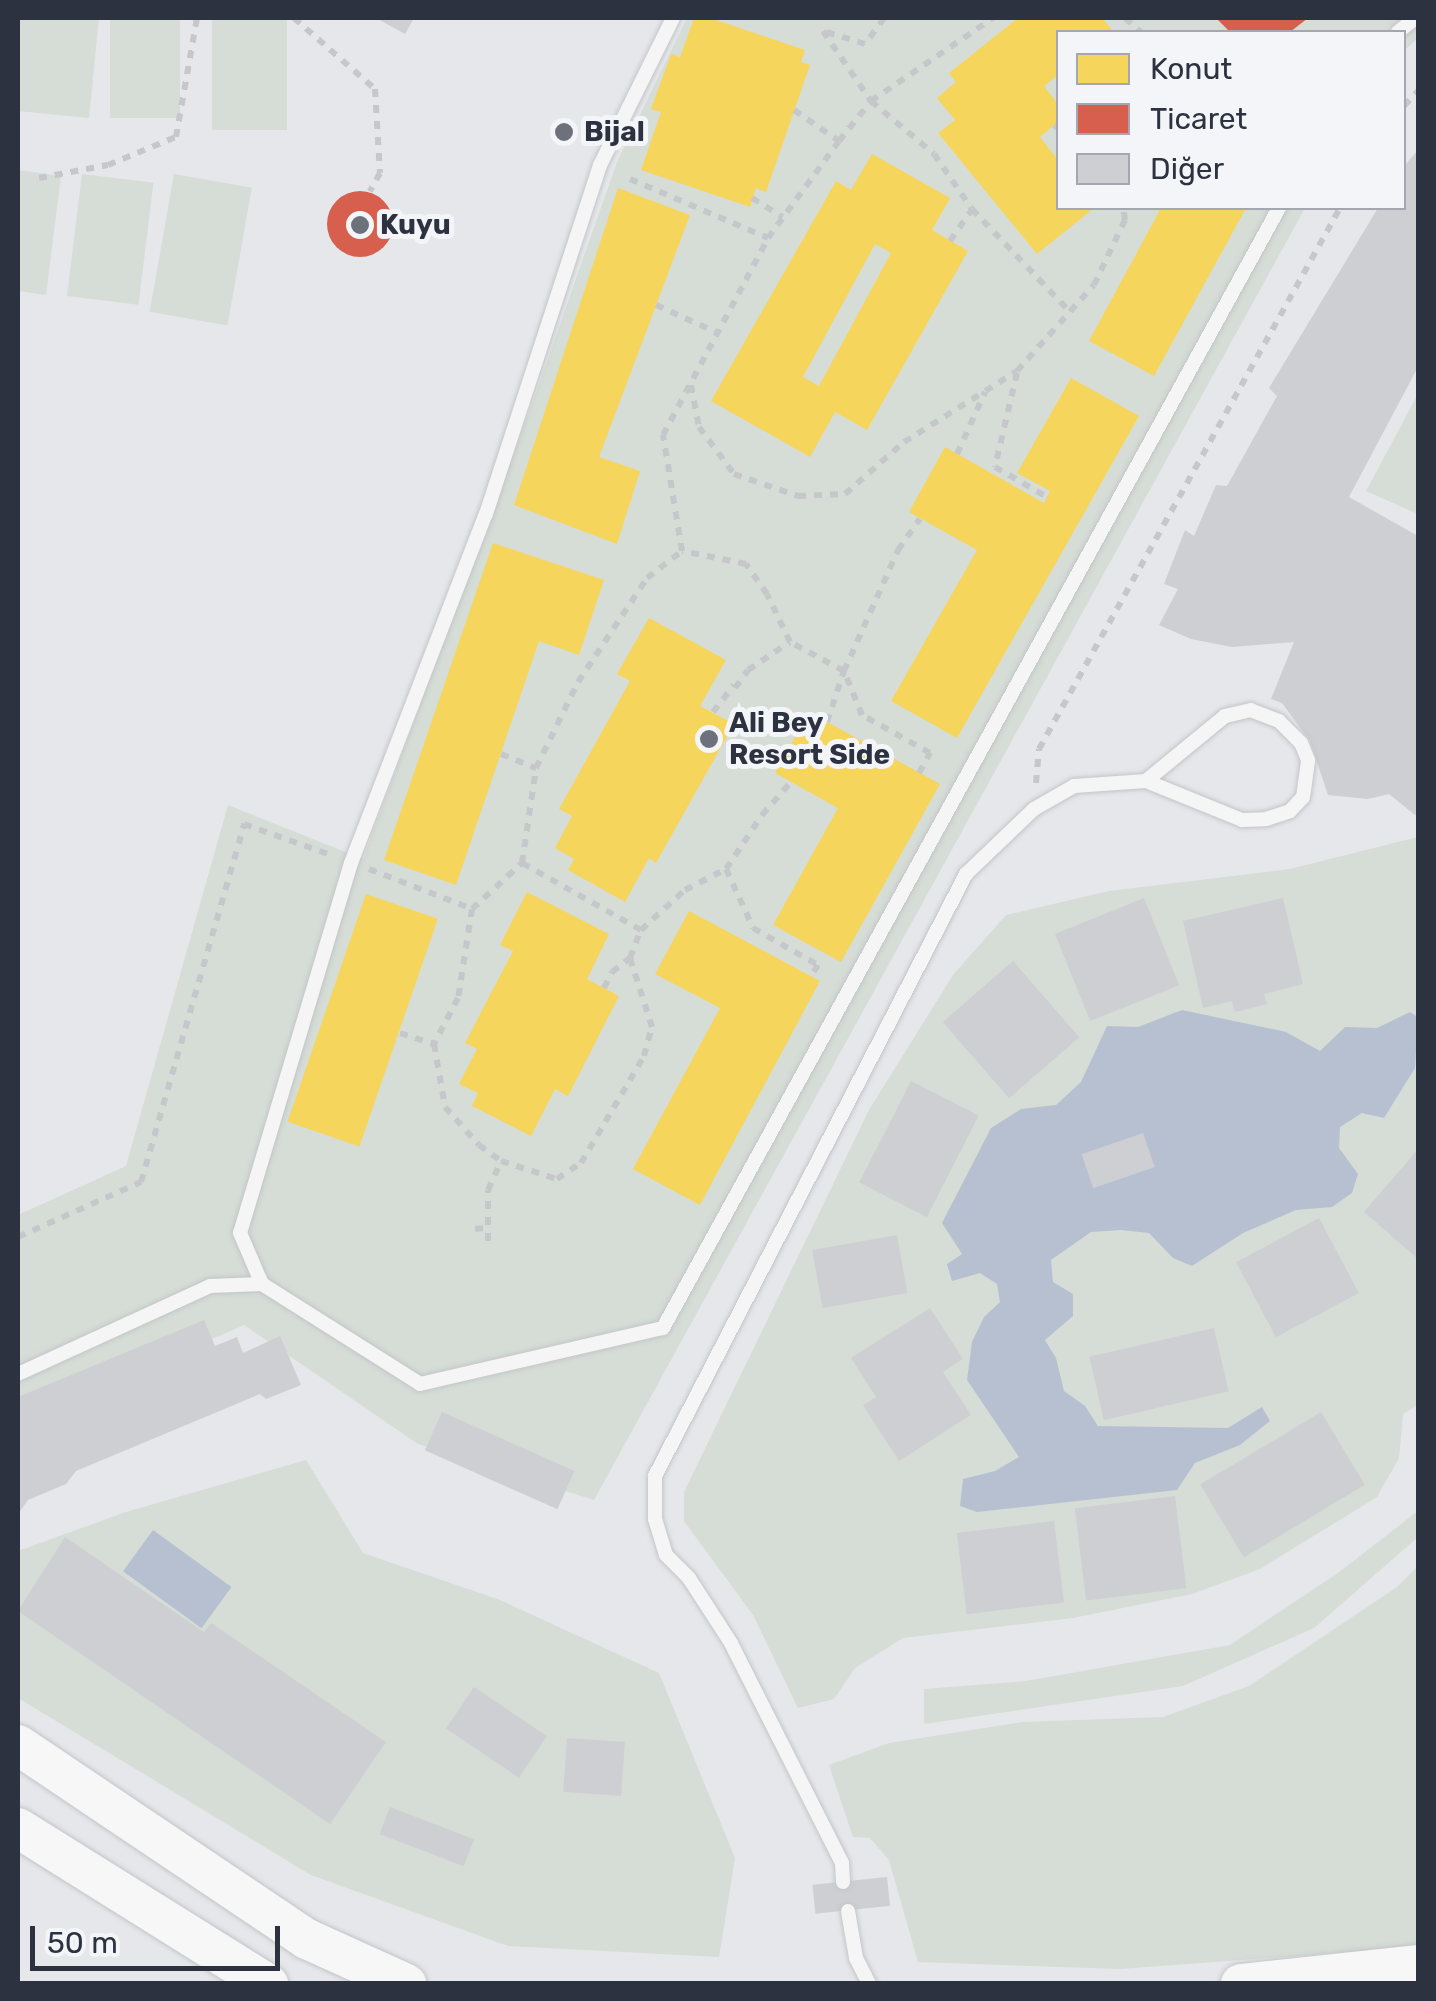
<!DOCTYPE html>
<html>
<head>
<meta charset="utf-8">
<style>
	body { margin:0 }
	#map { position:relative; width:1436px; height:2001px; overflow:hidden; background:#e5e7ea; font-family:Rubik,sans-serif }
	div>[style] { position:absolute }
	.green>* { inset:0; background:#d5ddd6; transform-origin:0 0 }
	.water>* { inset:0; background:#b7c0d1; transform-origin:0 0 }
	.homes>* { inset:0; background:#f6d55c; transform-origin:0 0 }
	.shops>* { inset:0; background:#d6604d }
	.round { border-radius:50% }
	.building>* { inset:0; background:#cecfd2; transform-origin:0 0 }
	.path>* { height:6px; margin-top:-3px; transform-origin:0; background:repeating-linear-gradient(90deg,#c6c7cb 0 8px,transparent 0 16px) }
	.roads { filter:drop-shadow(0 0 2px #c3c5c8) drop-shadow(0 0 2px #c3c5c8) }
	.lane>* { height:14px; margin:-7px; padding:0 7px; transform-origin:7px; border-radius:7px; background:#f5f5f6 }
	.secondary>* { height:40px; margin:-20px; padding:0 20px; transform-origin:20px; border-radius:20px; background:#f7f7f8 }
	.dots>* { width:28px; height:28px; translate:-50% -50%; box-sizing:border-box; border:5px solid #f4f5f8; border-radius:50% }
	span { translate:-50% -50%; white-space:nowrap; text-align:center; line-height:1.15; -webkit-text-stroke:10px #f4f5f8; paint-order:stroke }
	.poi-label { font-size:28px; color:#2d3241; font-weight:700 }
	.left { translate:0 -50%; text-align:left }
	.frame { position:absolute; inset:0; border:20px solid #2d3241; pointer-events:none }
	.legend { position:absolute; left:1056px; top:30px; width:350px; height:180px; box-sizing:border-box; background:#f4f5f8; border:2px solid #a4a7af; margin:0; padding:12px 18px; list-style:none; font-size:30px; color:#2d3241 }
	.legend li { display:flex; align-items:center; gap:20px; height:50px }
	.legend b { width:50px; border:2px solid #a4a7af }
	.scale { position:absolute; left:30px; top:1926px; width:250px; height:45px; box-sizing:border-box; border:5px solid #2d3241; border-top:0; padding-left:12px; font-size:30px; line-height:35px; white-space:nowrap; color:#2d3241; -webkit-text-stroke:8px #f4f5f8; paint-order:stroke }
</style>
</head>
<body>
<div id="map">
	<div class="green">
		<i style="clip-path:polygon(18px 18px,99px 18px,89px 118px,18px 111px)"></i>
		<i style="left:110px;top:18px;width:70px;height:100px"></i>
		<i style="left:212px;top:18px;width:75px;height:112px"></i>
		<i style="clip-path:polygon(687px 18px,1418px 18px,1418px 38px,1404px 51px,1404px 32px,1058px 32px,1058px 208px,1305px 208px,594px 1500px,418px 1444px,244px 1325px,18px 1424px,18px 1215px,126px 1166px,228px 805px,363px 859px,531px 407px,617px 162px)"></i>
		<i style="clip-path:polygon(18px 170px,61px 176px,46px 295px,18px 291px)"></i>
		<i style="left:82px;top:174px;width:72px;height:123px;rotate:7deg"></i>
		<i style="left:174px;top:174px;width:79px;height:140px;rotate:10deg"></i>
		<i style="clip-path:polygon(1418px 394px,1418px 514px,1366px 491px)"></i>
		<i style="clip-path:polygon(1418px 837px,1418px 1405px,1403px 1414px,1399px 1458px,1377px 1497px,1260px 1569px,1192px 1594px,1073px 1618px,903px 1638px,855px 1668px,834px 1699px,798px 1708px,753px 1615px,684px 1521px,684px 1492px,869px 1110px,953px 975px,1006px 915px,1109px 891px,1290px 869px)"></i>
		<i style="clip-path:polygon(306px 1460px,363px 1553px,500px 1600px,659px 1673px,735px 1858px,719px 1957px,508px 1946px,311px 1875px,18px 1698px,18px 1551px,126px 1512px)"></i>
		<i style="clip-path:polygon(1418px 1511px,1418px 1537px,1314px 1628px,1183px 1686px,924px 1724px,924px 1689px,1026px 1681px,1230px 1645px,1338px 1573px)"></i>
		<i style="clip-path:polygon(1418px 1566px,1418px 1947px,1120px 1969px,918px 1962px,889px 1860px,870px 1838px,853px 1837px,829px 1765px,889px 1743px,1023px 1722px,1163px 1717px,1249px 1686px,1397px 1587px)"></i>
	</div>
	<div class="water">
		<i style="clip-path:polygon(1182px 1010px,1286px 1032px,1320px 1051px,1345px 1027px,1377px 1028px,1410px 1012px,1418px 1017px,1415px 1068px,1384px 1118px,1362px 1113px,1340px 1127px,1339px 1148px,1358px 1174px,1352px 1193px,1332px 1207px,1296px 1210px,1243px 1233px,1192px 1266px,1173px 1258px,1149px 1233px,1121px 1230px,1091px 1232px,1051px 1260px,1053px 1282px,1073px 1294px,1073px 1316px,1045px 1340px,1056px 1358px,1064px 1391px,1085px 1406px,1098px 1426px,1228px 1428px,1262px 1407px,1270px 1421px,1240px 1445px,1195px 1463px,1177px 1490px,977px 1512px,960px 1506px,963px 1479px,995px 1471px,1019px 1457px,967px 1380px,972px 1342px,984px 1317px,1000px 1302px,997px 1284px,980px 1273px,952px 1281px,947px 1264px,962px 1254px,942px 1223px,991px 1128px,1021px 1109px,1056px 1105px,1081px 1082px,1107px 1026px,1138px 1027px)"></i>
		<i style="left:153px;top:1530px;width:97px;height:51px;rotate:36deg"></i>
	</div>
	<div class="homes">
		<i style="clip-path:polygon(694px 18px,710px 18px,805px 50px,801px 62px,810px 65px,766px 192px,756px 188px,750px 207px,641px 170px,661px 112px,651px 109px,671px 54px,680px 57px)"></i>
		<i style="clip-path:polygon(1018px 18px,1102px 18px,1113px 31px,1058px 32px,1058px 75px,1044px 86px,1058px 104px,1058px 122px,1040px 137px,1058px 160px,1058px 208px,1094px 208px,1037px 254px,938px 133px,955px 120px,937px 98px,956px 82px,949px 73px)"></i>
		<i style="clip-path:polygon(evenodd,872px 154px,950px 198px,932px 230px,968px 251px,867px 430px,835px 412px,810px 457px,711px 401px,836px 181px,851px 190px,872px 154px,875px 244px,891px 253px,819px 386px,803px 377px,875px 244px)"></i>
		<i style="clip-path:polygon(618px 188px,690px 215px,599px 457px,640px 471px,617px 544px,514px 505px)"></i>
		<i style="clip-path:polygon(1161px 208px,1246px 208px,1154px 376px,1089px 341px)"></i>
		<i style="clip-path:polygon(1071px 378px,1139px 416px,957px 738px,891px 701px,977px 550px,909px 512px,945px 447px,1044px 503px,1050px 491px,1017px 473px)"></i>
		<i style="clip-path:polygon(493px 543px,604px 580px,579px 655px,539px 641px,456px 885px,384px 860px)"></i>
		<i style="clip-path:polygon(649px 618px,726px 660px,700px 706px,734px 724px,656px 863px,649px 858px,625px 902px,568px 870px,574px 859px,555px 848px,572px 816px,559px 809px,630px 681px,617px 674px)"></i>
		<i style="clip-path:polygon(809px 712px,940px 784px,841px 962px,773px 925px,838px 808px,775px 773px)"></i>
		<i style="clip-path:polygon(527px 892px,609px 934px,587px 979px,619px 996px,568px 1096px,555px 1089px,531px 1136px,472px 1106px,478px 1093px,459px 1084px,477px 1049px,465px 1043px,513px 951px,500px 945px)"></i>
		<i style="left:366px;top:894px;width:76px;height:241px;rotate:19deg"></i>
		<i style="clip-path:polygon(689px 911px,820px 981px,700px 1205px,633px 1169px,720px 1008px,655px 974px)"></i>
	</div>
	<div class="shops">
		<i style="clip-path:polygon(1216px 18px,1308px 18px,1290px 32px,1230px 32px)"></i>
		<i class="round" style="left:327px;top:191px;width:66px;height:66px"></i>
	</div>
	<div class="building">
		<i style="clip-path:polygon(376px 18px,414px 18px,405px 34px)"></i>
		<i style="clip-path:polygon(1418px 150px,1418px 367px,1349px 497px,1418px 536px,1418px 814px,1415px 815px,1389px 794px,1368px 799px,1328px 795px,1310px 741px,1282px 703px,1271px 699px,1294px 642px,1232px 647px,1191px 639px,1159px 625px,1178px 589px,1164px 584px,1185px 530px,1194px 536px,1216px 485px,1227px 486px,1277px 396px,1269px 388px,1378px 208px,1404px 208px,1404px 166px)"></i>
		<i style="left:1144px;top:898px;width:94px;height:96px;rotate:68deg"></i>
		<i style="clip-path:polygon(1283px 898px,1303px 984px,1264px 994px,1267px 1004px,1235px 1012px,1232px 1001px,1203px 1008px,1183px 921px)"></i>
		<i style="left:1013px;top:961px;width:101px;height:93px;rotate:49deg"></i>
		<i style="left:911px;top:1081px;width:76px;height:114px;rotate:27deg"></i>
		<i style="left:1143px;top:1133px;width:36px;height:65px;rotate:71deg"></i>
		<i style="clip-path:polygon(1418px 1149px,1418px 1259px,1364px 1212px)"></i>
		<i style="left:1319px;top:1218px;width:85px;height:94px;rotate:62deg"></i>
		<i style="left:897px;top:1235px;width:59px;height:86px;rotate:80deg"></i>
		<i style="clip-path:polygon(930px 1308px,963px 1359px,943px 1372px,971px 1415px,899px 1461px,863px 1405px,876px 1397px,851px 1358px)"></i>
		<i style="clip-path:polygon(204px 1320px,215px 1346px,237px 1337px,243px 1353px,280px 1336px,301px 1385px,266px 1399px,260px 1394px,76px 1471px,66px 1484px,28px 1500px,18px 1514px,18px 1397px)"></i>
		<i style="left:1214px;top:1328px;width:65px;height:128px;rotate:77deg"></i>
		<i style="left:442px;top:1412px;width:145px;height:42px;rotate:24deg"></i>
		<i style="left:1321px;top:1412px;width:85px;height:141px;rotate:59deg"></i>
		<i style="left:1175px;top:1496px;width:93px;height:101px;rotate:83deg"></i>
		<i style="left:1054px;top:1521px;width:82px;height:98px;rotate:83deg"></i>
		<i style="clip-path:polygon(65px 1537px,204px 1632px,211px 1623px,386px 1742px,330px 1824px,18px 1611px)"></i>
		<i style="left:474px;top:1687px;width:88px;height:50px;rotate:34deg"></i>
		<i style="left:567px;top:1738px;width:58px;height:54px;rotate:4deg"></i>
		<i style="left:390px;top:1807px;width:90px;height:29px;rotate:21deg"></i>
		<i style="left:887px;top:1877px;width:29px;height:75px;rotate:84deg"></i>
	</div>
	<div class="path">
		<i style="left:294px;top:18px;width:108px;rotate:41.2deg"></i>
		<i style="left:375px;top:89px;width:84px;rotate:86.6deg"></i>
		<i style="left:380px;top:173px;width:21px;rotate:119deg"></i>
		<i style="left:884px;top:18px;width:32px;rotate:126deg"></i>
		<i style="left:865px;top:44px;width:44px;rotate:-162.8deg"></i>
		<i style="left:823px;top:31px;width:85px;rotate:55.6deg"></i>
		<i style="left:871px;top:101px;width:82px;rotate:40.1deg"></i>
		<i style="left:934px;top:154px;width:67px;rotate:55.4deg"></i>
		<i style="left:972px;top:209px;width:142px;rotate:46.4deg"></i>
		<i style="left:1125px;top:18px;width:21px;rotate:41deg"></i>
		<i style="left:1404px;top:106px;width:21px;rotate:-47deg"></i>
		<i style="left:794px;top:110px;width:55px;rotate:34.6deg"></i>
		<i style="left:1054px;top:125px;width:5px;rotate:37deg"></i>
		<i style="left:39px;top:178px;width:70px;rotate:-10.7deg"></i>
		<i style="left:108px;top:165px;width:74px;rotate:-22.4deg"></i>
		<i style="left:176px;top:137px;width:121px;rotate:-80deg"></i>
		<i style="left:630px;top:179px;width:150px;rotate:23.1deg"></i>
		<i style="left:752px;top:198px;width:36px;rotate:32deg"></i>
		<i style="left:950px;top:241px;width:39px;rotate:-55deg"></i>
		<i style="left:656px;top:305px;width:68px;rotate:24.3deg"></i>
		<i style="left:1017px;top:373px;width:97px;rotate:103.2deg"></i>
		<i style="left:995px;top:467px;width:60px;rotate:30deg"></i>
		<i style="left:691px;top:385px;width:43px;rotate:79.2deg"></i>
		<i style="left:699px;top:427px;width:59px;rotate:53.3deg"></i>
		<i style="left:734px;top:474px;width:68px;rotate:19deg"></i>
		<i style="left:798px;top:496px;width:47px;rotate:-2.4deg"></i>
		<i style="left:845px;top:494px;width:79px;rotate:-41.4deg"></i>
		<i style="left:904px;top:442px;width:133px;rotate:-32.1deg"></i>
		<i style="left:1017px;top:371px;width:115px;rotate:-48.2deg"></i>
		<i style="left:1094px;top:285px;width:72px;rotate:-64.5deg"></i>
		<i style="left:1125px;top:220px;width:12px;rotate:-99deg"></i>
		<i style="left:957px;top:454px;width:68px;rotate:-65.7deg"></i>
		<i style="left:735px;top:688px;width:22px;rotate:-54deg"></i>
		<i style="left:748px;top:670px;width:50px;rotate:-33.7deg"></i>
		<i style="left:713px;top:712px;width:34px;rotate:-52deg"></i>
		<i style="left:827px;top:722px;width:54px;rotate:-71.6deg"></i>
		<i style="left:844px;top:671px;width:61px;rotate:-151.8deg"></i>
		<i style="left:790px;top:642px;width:53px;rotate:-115.6deg"></i>
		<i style="left:767px;top:594px;width:37px;rotate:-125deg"></i>
		<i style="left:746px;top:564px;width:65px;rotate:-168.5deg"></i>
		<i style="left:682px;top:551px;width:118px;rotate:-99.3deg"></i>
		<i style="left:663px;top:435px;width:223px;rotate:-61.9deg"></i>
		<i style="left:768px;top:238px;width:120px;rotate:-53.8deg"></i>
		<i style="left:839px;top:141px;width:51px;rotate:-51.3deg"></i>
		<i style="left:871px;top:101px;width:148px;rotate:-34.2deg"></i>
		<i style="left:501px;top:754px;width:38px;rotate:22deg"></i>
		<i style="left:919px;top:773px;width:23px;rotate:-61deg"></i>
		<i style="left:930px;top:753px;width:78px;rotate:-150.8deg"></i>
		<i style="left:862px;top:715px;width:48px;rotate:-112.2deg"></i>
		<i style="left:844px;top:671px;width:133px;rotate:-65.9deg"></i>
		<i style="left:898px;top:550px;width:38px;rotate:-55deg"></i>
		<i style="left:1036px;top:783px;width:34px;rotate:-85deg"></i>
		<i style="left:1039px;top:749px;width:619px;rotate:-60.91deg"></i>
		<i style="left:369px;top:869px;width:110px;rotate:21.2deg"></i>
		<i style="left:472px;top:909px;width:68px;rotate:-42.6deg"></i>
		<i style="left:726px;top:869px;width:65px;rotate:65.4deg"></i>
		<i style="left:753px;top:928px;width:75px;rotate:29.6deg"></i>
		<i style="left:818px;top:965px;width:13px;rotate:122deg"></i>
		<i style="left:472px;top:909px;width:90px;rotate:98.9deg"></i>
		<i style="left:458px;top:998px;width:52px;rotate:117.6deg"></i>
		<i style="left:434px;top:1044px;width:64px;rotate:80.1deg"></i>
		<i style="left:445px;top:1107px;width:51px;rotate:48.2deg"></i>
		<i style="left:479px;top:1145px;width:27px;rotate:36deg"></i>
		<i style="left:501px;top:1161px;width:59px;rotate:17.8deg"></i>
		<i style="left:557px;top:1179px;width:29px;rotate:-34deg"></i>
		<i style="left:581px;top:1163px;width:124px;rotate:-59.5deg"></i>
		<i style="left:644px;top:1056px;width:30px;rotate:-75deg"></i>
		<i style="left:652px;top:1027px;width:72px;rotate:-107.7deg"></i>
		<i style="left:630px;top:958px;width:30px;rotate:-69deg"></i>
		<i style="left:641px;top:930px;width:59px;rotate:-42.3deg"></i>
		<i style="left:685px;top:890px;width:46px;rotate:-27.1deg"></i>
		<i style="left:726px;top:869px;width:65px;rotate:-56.3deg"></i>
		<i style="left:762px;top:815px;width:44px;rotate:-48.7deg"></i>
		<i style="left:641px;top:930px;width:137px;rotate:-150.6deg"></i>
		<i style="left:522px;top:863px;width:96px;rotate:-81.6deg"></i>
		<i style="left:536px;top:768px;width:96px;rotate:-64deg"></i>
		<i style="left:578px;top:682px;width:125px;rotate:-56.4deg"></i>
		<i style="left:647px;top:578px;width:44px;rotate:-37.6deg"></i>
		<i style="left:604px;top:988px;width:18px;rotate:-63deg"></i>
		<i style="left:612px;top:972px;width:23px;rotate:-38deg"></i>
		<i style="left:400px;top:1033px;width:36px;rotate:18deg"></i>
		<i style="left:475px;top:1229px;width:10px;rotate:-6deg"></i>
		<i style="left:18px;top:1237px;width:135px;rotate:-24.1deg"></i>
		<i style="left:141px;top:1182px;width:373px;rotate:-73.9deg"></i>
		<i style="left:244px;top:824px;width:96px;rotate:19.6deg"></i>
		<i style="left:488px;top:1241px;width:51px;rotate:-90deg"></i>
		<i style="left:488px;top:1190px;width:32px;rotate:-66deg"></i>
	</div>
	<div class="roads">
		<div class="lane">
			<i style="left:1398px;top:32px;width:22px;rotate:-39deg"></i>
			<i style="left:262px;top:1284px;width:56px;rotate:-113.3deg"></i>
			<i style="left:240px;top:1233px;width:386px;rotate:-73.3deg"></i>
			<i style="left:351px;top:863px;width:374px;rotate:-68.9deg"></i>
			<i style="left:486px;top:514px;width:367px;rotate:-71.9deg"></i>
			<i style="left:600px;top:165px;width:164px;rotate:-63.6deg"></i>
			<i style="left:18px;top:1374px;width:211px;rotate:-24.6deg"></i>
			<i style="left:210px;top:1286px;width:52px;rotate:-2.2deg"></i>
			<i style="left:262px;top:1284px;width:187px;rotate:32.3deg"></i>
			<i style="left:420px;top:1384px;width:249px;rotate:-13deg"></i>
			<i style="left:663px;top:1328px;width:1278px;rotate:-61.19deg"></i>
			<i style="left:843px;top:1882px;width:19px;rotate:-93deg"></i>
			<i style="left:842px;top:1863px;width:246px;rotate:-116.8deg"></i>
			<i style="left:731px;top:1643px;width:77px;rotate:-122.9deg"></i>
			<i style="left:689px;top:1578px;width:33px;rotate:-135deg"></i>
			<i style="left:666px;top:1555px;width:38px;rotate:-107deg"></i>
			<i style="left:655px;top:1519px;width:43px;rotate:-90deg"></i>
			<i style="left:655px;top:1476px;width:678px;rotate:-62.68deg"></i>
			<i style="left:966px;top:874px;width:94px;rotate:-43.7deg"></i>
			<i style="left:1034px;top:809px;width:46px;rotate:-29.9deg"></i>
			<i style="left:1074px;top:786px;width:72px;rotate:-4deg"></i>
			<i style="left:1146px;top:781px;width:104px;rotate:22.1deg"></i>
			<i style="left:1242px;top:820px;width:24px;rotate:-2deg"></i>
			<i style="left:1266px;top:819px;width:25px;rotate:-18deg"></i>
			<i style="left:1290px;top:811px;width:19px;rotate:-47deg"></i>
			<i style="left:1303px;top:797px;width:37px;rotate:-82deg"></i>
			<i style="left:1308px;top:760px;width:18px;rotate:-112deg"></i>
			<i style="left:1301px;top:743px;width:31px;rotate:-135deg"></i>
			<i style="left:1279px;top:721px;width:30px;rotate:-159deg"></i>
			<i style="left:1251px;top:710px;width:27px;rotate:167deg"></i>
			<i style="left:1225px;top:716px;width:102px;rotate:140.6deg"></i>
			<i style="left:848px;top:1911px;width:48px;rotate:80.3deg"></i>
			<i style="left:856px;top:1958px;width:29px;rotate:63deg"></i>
		</div>
		<div class="secondary">
			<i style="left:18px;top:1745px;width:348px;rotate:33.9deg"></i>
			<i style="left:307px;top:1939px;width:109px;rotate:24.4deg"></i>
			<i style="left:18px;top:1828px;width:295px;rotate:32deg"></i>
			<i style="left:1241px;top:1984px;width:178px;rotate:-6.1deg"></i>
		</div>
	</div>
	<div class="dots">
		<i style="left:564px;top:132px;background:#6d717c"></i>
		<i style="left:360px;top:225px;background:#6d717c"></i>
		<i style="left:709px;top:739px;background:#6d717c"></i>
	</div>
	<div class="poi-label">
		<span class="left" style="left:584px;top:132px">Bijal</span>
		<span class="left" style="left:380px;top:225px">Kuyu</span>
		<span class="left" style="left:729px;top:739px">Ali Bey<br>Resort Side</span>
	</div>
	<div class="frame"></div>
	<ul class="legend">
	<li><b style="height:28px;background:#f6d55c"></b>Konut</li>
	<li><b style="height:28px;background:#d6604d"></b>Ticaret</li>
	<li><b style="height:28px;background:#cecfd2"></b>Diğer</li>
	</ul>
	<div class="scale">50 m</div>
</div>
</body>
</html>
